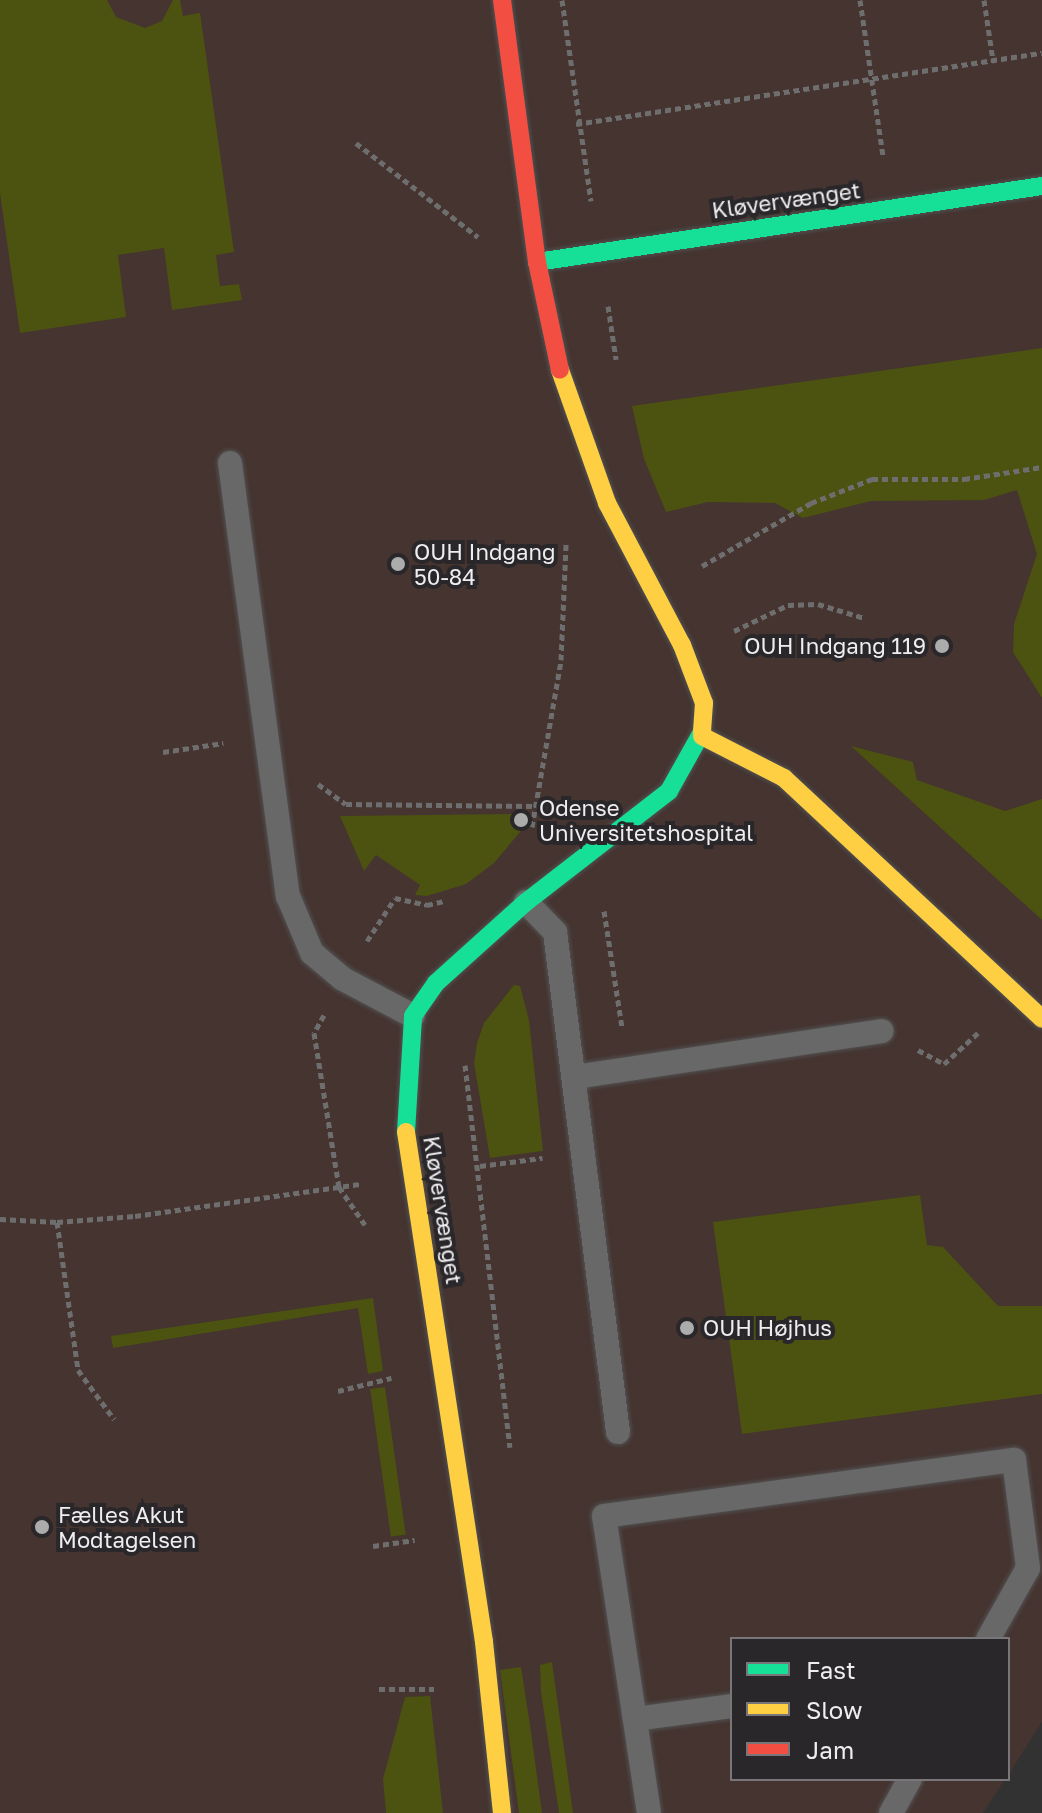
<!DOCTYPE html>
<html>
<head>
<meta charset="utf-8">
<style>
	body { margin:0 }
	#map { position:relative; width:1042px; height:1813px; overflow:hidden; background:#333233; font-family:"Golos Text",sans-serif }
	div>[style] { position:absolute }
	.medical>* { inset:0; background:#453430 }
	.green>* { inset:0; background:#4c5210; transform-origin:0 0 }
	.path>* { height:5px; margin-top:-2.5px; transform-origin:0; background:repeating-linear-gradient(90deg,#6e6e6e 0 6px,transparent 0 10px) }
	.roads { filter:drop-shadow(0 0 2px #515151) drop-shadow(0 0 2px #515151) }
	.lane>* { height:24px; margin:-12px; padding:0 12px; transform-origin:12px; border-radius:12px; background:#696869 }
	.fast>* { height:18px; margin:-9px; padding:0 9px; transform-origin:9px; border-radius:9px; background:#16e098 }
	.slow>* { height:18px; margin:-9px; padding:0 9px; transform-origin:9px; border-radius:9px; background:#ffcf43 }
	.jam>* { height:18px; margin:-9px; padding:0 9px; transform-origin:9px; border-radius:9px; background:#f24e42 }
	.dots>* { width:22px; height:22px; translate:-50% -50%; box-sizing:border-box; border:4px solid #29272a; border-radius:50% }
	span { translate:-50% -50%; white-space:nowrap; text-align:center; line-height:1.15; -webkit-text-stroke:8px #29272a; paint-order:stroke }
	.street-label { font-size:22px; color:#efedef }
	.poi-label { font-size:22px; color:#efedef }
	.left { translate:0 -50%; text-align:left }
	.right { translate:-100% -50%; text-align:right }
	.legend { position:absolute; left:730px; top:1637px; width:280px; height:144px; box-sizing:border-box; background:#29272a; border:2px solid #787679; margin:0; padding:10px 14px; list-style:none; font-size:24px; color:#efedef }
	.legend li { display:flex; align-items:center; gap:16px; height:40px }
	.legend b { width:40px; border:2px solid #787679 }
</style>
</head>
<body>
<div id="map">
	<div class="medical">
		<i style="clip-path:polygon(0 0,1042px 0,1042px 1722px,1008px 1775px,1008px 1639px,732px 1639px,732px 1779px,1005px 1779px,983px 1813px,0 1813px)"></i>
	</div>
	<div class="green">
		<i style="clip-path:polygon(0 0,107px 0,116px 17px,145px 28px,162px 21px,173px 0,180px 0,183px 16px,200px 13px,234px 252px,216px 255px,220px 286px,239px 284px,242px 300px,172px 310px,164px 248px,118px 255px,126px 317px,20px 333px,0 193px)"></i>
		<i style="clip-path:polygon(1042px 348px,1042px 698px,1013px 652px,1014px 624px,1037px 554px,1017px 490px,984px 500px,871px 501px,803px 518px,775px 503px,708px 502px,666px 512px,644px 459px,632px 406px)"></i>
		<i style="clip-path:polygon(851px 746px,913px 762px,917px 780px,1005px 811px,1042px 799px,1042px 920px)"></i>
		<i style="clip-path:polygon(518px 814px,520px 832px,494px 863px,466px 884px,427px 896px,415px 895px,420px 885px,376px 855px,364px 871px,340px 816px)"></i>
		<i style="clip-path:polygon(514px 985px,520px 986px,529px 1020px,543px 1151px,490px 1158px,474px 1063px,477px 1043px,484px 1023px)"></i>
		<i style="clip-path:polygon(920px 1195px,927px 1245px,943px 1247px,998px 1306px,1042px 1306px,1042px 1394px,742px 1434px,713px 1222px)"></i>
		<i style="clip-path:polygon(373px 1298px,383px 1371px,368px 1374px,358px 1308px,113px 1348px,111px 1336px)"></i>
		<i style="left:385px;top:1387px;width:149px;height:15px;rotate:82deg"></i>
		<i style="clip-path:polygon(552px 1662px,573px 1813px,559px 1813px,541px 1692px,540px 1665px)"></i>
		<i style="clip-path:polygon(521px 1667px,530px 1725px,542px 1813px,519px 1813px,500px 1670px)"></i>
		<i style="clip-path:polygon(430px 1696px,443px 1813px,386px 1813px,383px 1779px,405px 1697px)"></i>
	</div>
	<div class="path">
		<i style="left:562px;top:0;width:203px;rotate:81.8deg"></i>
		<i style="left:860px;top:0;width:158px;rotate:81.6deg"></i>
		<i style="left:984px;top:0;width:61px;rotate:81.5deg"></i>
		<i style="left:576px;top:124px;width:471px;rotate:-8.7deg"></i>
		<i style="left:356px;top:143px;width:154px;rotate:37.6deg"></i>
		<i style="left:608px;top:306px;width:54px;rotate:81.4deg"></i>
		<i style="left:702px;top:566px;width:126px;rotate:-30deg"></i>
		<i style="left:811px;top:503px;width:66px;rotate:-21.5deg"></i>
		<i style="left:872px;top:479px;width:92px"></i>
		<i style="left:964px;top:479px;width:79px;rotate:-8.7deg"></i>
		<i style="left:734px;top:631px;width:60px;rotate:-25.7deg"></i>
		<i style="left:788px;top:605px;width:30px;rotate:-2deg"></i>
		<i style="left:818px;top:604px;width:48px;rotate:16.9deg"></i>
		<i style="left:163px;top:752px;width:61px;rotate:-8.5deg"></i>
		<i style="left:318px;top:784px;width:34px;rotate:36deg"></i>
		<i style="left:346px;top:804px;width:192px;rotate:0.6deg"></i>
		<i style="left:532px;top:827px;width:169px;rotate:-80.1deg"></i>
		<i style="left:561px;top:660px;width:116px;rotate:-87.5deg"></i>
		<i style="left:604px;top:911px;width:117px;rotate:81.2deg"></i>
		<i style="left:367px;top:941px;width:51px;rotate:-56.9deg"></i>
		<i style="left:395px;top:898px;width:33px;rotate:12deg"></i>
		<i style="left:427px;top:905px;width:17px;rotate:-13deg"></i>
		<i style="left:324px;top:1015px;width:21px;rotate:119deg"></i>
		<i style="left:314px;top:1033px;width:156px;rotate:80.8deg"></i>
		<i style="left:339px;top:1187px;width:46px;rotate:55.6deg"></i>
		<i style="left:918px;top:1050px;width:30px;rotate:28deg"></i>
		<i style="left:944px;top:1064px;width:49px;rotate:-42.5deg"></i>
		<i style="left:465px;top:1065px;width:385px;rotate:83.3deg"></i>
		<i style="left:480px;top:1166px;width:63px;rotate:-7.4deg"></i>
		<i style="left:0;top:1219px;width:57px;rotate:3deg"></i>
		<i style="left:57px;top:1222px;width:78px;rotate:-4.4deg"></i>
		<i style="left:135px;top:1216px;width:227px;rotate:-8.1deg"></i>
		<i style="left:57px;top:1222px;width:149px;rotate:81.9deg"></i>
		<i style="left:78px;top:1370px;width:61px;rotate:53.7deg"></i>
		<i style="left:338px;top:1391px;width:55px;rotate:-13.8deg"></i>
		<i style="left:373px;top:1546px;width:42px;rotate:-8.1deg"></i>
		<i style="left:379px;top:1689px;width:55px"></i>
	</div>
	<div class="roads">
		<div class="lane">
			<i style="left:230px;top:463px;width:437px;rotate:82.4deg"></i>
			<i style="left:288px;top:896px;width:62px;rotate:67.2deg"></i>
			<i style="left:312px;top:953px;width:40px;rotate:40deg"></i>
			<i style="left:343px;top:979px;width:79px;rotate:27.9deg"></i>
			<i style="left:526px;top:902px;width:42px;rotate:46deg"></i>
			<i style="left:555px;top:932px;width:504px;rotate:82.82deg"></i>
			<i style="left:574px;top:1077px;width:311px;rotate:-8.5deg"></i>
			<i style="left:635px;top:1719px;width:98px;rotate:-7.6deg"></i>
			<i style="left:649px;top:1813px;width:300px;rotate:-98.6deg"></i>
			<i style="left:604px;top:1516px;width:414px;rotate:-7.8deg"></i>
			<i style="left:1014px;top:1460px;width:109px;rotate:82.6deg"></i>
			<i style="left:1028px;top:1568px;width:81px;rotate:119.4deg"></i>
			<i style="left:891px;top:1813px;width:39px;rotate:-61deg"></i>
		</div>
		<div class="fast">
			<i style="left:537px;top:262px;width:511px;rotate:-8.56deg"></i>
			<i style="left:406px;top:1132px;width:116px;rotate:-86.5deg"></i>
			<i style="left:413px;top:1016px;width:40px;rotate:-55.1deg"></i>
			<i style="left:436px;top:983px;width:121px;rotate:-42deg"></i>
			<i style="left:526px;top:902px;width:181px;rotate:-37.8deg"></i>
			<i style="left:669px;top:791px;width:68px;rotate:-60.8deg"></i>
		</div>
		<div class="slow">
			<i style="left:560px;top:370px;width:141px;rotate:70.5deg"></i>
			<i style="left:607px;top:503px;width:161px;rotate:62.2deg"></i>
			<i style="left:682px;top:645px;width:62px;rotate:69.2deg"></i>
			<i style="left:704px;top:703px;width:29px;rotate:94deg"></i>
			<i style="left:702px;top:736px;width:92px;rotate:27.1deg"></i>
			<i style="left:784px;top:778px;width:353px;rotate:43deg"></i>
			<i style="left:406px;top:1132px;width:516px;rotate:81.3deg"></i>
			<i style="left:484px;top:1642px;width:172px;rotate:84deg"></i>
		</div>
		<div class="jam">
			<i style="left:502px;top:0;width:264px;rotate:82.4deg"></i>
			<i style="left:537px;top:262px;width:110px;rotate:78deg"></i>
		</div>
	</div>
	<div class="dots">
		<i style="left:398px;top:564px;background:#adacad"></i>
		<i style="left:942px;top:646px;background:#adacad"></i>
		<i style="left:521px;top:820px;background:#adacad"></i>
		<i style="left:687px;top:1328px;background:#adacad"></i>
		<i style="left:42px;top:1527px;background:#adacad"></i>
	</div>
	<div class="street-label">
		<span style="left:786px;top:200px;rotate:-8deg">Kløvervænget</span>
		<span style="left:443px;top:1210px;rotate:81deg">Kløvervænget</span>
	</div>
	<div class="poi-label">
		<span class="left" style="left:414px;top:564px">OUH Indgang<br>50-84</span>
		<span class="right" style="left:926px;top:646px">OUH Indgang 119</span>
		<span class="left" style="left:539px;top:820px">Odense<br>Universitetshospital</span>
		<span class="left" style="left:703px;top:1328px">OUH Højhus</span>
		<span class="left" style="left:58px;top:1527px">Fælles Akut<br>Modtagelsen</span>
	</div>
	<ul class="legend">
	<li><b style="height:10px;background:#16e098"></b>Fast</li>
	<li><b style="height:10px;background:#ffcf43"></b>Slow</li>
	<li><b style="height:10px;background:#f24e42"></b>Jam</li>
	</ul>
</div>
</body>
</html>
